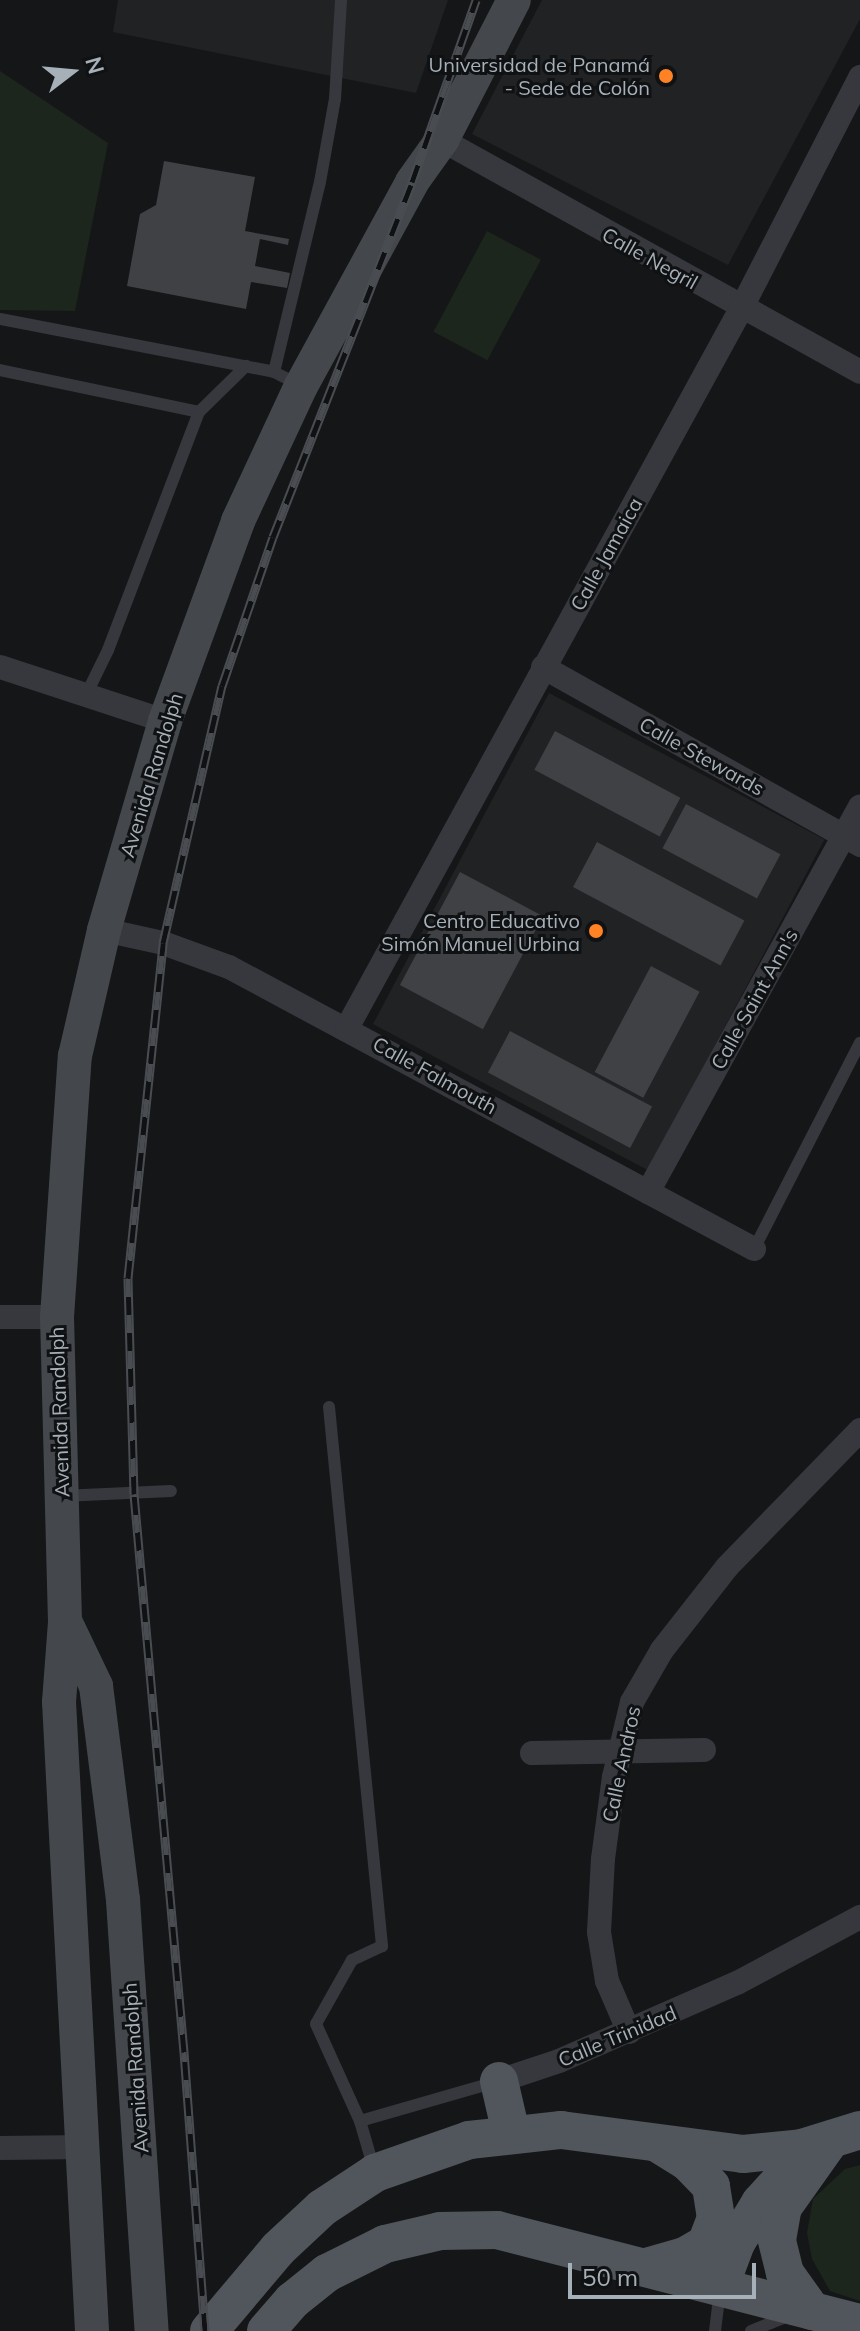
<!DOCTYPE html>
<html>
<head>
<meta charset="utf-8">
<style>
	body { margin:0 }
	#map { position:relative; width:860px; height:2331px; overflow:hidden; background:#151617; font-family:Mulish,sans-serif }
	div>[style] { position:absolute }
	.built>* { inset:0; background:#212224; transform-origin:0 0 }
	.green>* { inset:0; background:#1d261d; transform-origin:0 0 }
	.building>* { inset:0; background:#3f4145; transform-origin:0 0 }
	.lane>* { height:12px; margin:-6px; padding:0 6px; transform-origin:6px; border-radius:6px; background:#36383d }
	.street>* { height:24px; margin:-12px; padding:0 12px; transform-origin:12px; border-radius:12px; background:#36383d }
	.secondary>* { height:34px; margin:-17px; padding:0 17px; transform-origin:17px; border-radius:17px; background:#44484d }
	.primary>* { height:38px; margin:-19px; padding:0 19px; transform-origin:19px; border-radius:19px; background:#51565c }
	.rail>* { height:9px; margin-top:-4.5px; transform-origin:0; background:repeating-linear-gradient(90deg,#101112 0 18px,#494d52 0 36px); box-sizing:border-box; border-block:2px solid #494d52 }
	.dots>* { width:22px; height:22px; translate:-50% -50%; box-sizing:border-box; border:4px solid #101112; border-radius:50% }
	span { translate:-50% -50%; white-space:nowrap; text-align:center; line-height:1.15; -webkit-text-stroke:6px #101112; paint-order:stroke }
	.poi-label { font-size:20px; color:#a6b0b9 }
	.right { translate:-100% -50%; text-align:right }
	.street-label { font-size:20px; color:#a6b0b9 }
	.north { position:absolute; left:32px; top:32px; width:80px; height:80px; -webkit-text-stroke:6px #101112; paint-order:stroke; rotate:74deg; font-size:22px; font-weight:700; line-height:32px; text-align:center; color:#a6b0b9 }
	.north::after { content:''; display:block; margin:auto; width:28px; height:36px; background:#a6b0b9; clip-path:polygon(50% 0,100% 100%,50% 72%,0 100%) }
	.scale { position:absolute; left:568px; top:2263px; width:188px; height:36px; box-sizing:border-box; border:4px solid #a6b0b9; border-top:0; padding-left:10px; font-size:24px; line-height:28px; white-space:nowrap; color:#a6b0b9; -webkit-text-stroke:6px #101112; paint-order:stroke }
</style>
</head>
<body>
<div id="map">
	<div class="built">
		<i style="clip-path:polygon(118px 0,448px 0,416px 93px,113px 32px)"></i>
		<i style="clip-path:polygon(542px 0,860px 0,860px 19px,728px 265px,472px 134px)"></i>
		<i style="left:549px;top:693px;width:312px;height:375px;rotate:28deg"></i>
	</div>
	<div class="green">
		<i style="clip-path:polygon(0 71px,108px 143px,75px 311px,0 310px)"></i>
		<i style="left:487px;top:231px;width:61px;height:114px;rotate:28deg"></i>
		<i style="clip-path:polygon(860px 2165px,860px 2301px,830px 2291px,812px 2259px,807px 2233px,813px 2199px,845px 2169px)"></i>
	</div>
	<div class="building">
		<i style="clip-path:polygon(164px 161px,255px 177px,245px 231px,289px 239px,288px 245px,260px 239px,255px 266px,290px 273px,287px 288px,251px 282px,246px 309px,127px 286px,140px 214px,156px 205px)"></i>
		<i style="left:555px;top:731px;width:142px;height:44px;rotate:28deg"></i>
		<i style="left:686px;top:804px;width:107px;height:50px;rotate:28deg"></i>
		<i style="left:597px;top:842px;width:167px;height:51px;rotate:28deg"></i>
		<i style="left:460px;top:872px;width:94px;height:128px;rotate:28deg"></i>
		<i style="left:651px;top:966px;width:55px;height:120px;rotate:28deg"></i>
		<i style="left:510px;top:1031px;width:161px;height:47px;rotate:28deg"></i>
	</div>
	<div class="lane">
		<i style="left:0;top:319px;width:279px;rotate:10.9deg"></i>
		<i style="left:274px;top:372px;width:27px;rotate:27deg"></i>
		<i style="left:0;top:370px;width:203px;rotate:11.9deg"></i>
		<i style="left:274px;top:372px;width:195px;rotate:-76.4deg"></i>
		<i style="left:320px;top:182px;width:84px;rotate:-79.8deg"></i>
		<i style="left:335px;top:99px;width:99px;rotate:-86.5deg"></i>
		<i style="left:86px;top:695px;width:50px;rotate:-63.9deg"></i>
		<i style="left:108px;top:650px;width:255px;rotate:-69.1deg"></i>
		<i style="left:199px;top:412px;width:66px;rotate:-44.4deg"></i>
		<i style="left:754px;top:1249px;width:232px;rotate:-62.8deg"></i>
		<i style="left:329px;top:1407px;width:542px;rotate:84.38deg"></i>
		<i style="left:382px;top:1946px;width:33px;rotate:155deg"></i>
		<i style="left:352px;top:1960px;width:73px;rotate:119.4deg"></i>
		<i style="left:316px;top:2024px;width:107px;rotate:65.6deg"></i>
		<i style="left:360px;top:2121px;width:50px;rotate:73.7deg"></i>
		<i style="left:62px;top:1496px;width:109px;rotate:-2.6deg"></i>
		<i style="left:360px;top:2121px;width:141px;rotate:-16.1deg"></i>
		<i style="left:715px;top:2331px;width:41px;rotate:-83deg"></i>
		<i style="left:751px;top:2331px;width:37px;rotate:-22deg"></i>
	</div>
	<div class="street">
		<i style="left:442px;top:140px;width:478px;rotate:29deg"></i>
		<i style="left:0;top:667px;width:174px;rotate:18.1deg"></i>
		<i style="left:543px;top:667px;width:364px;rotate:29.3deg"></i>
		<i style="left:104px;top:930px;width:60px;rotate:12.4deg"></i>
		<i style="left:163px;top:943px;width:70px;rotate:20deg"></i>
		<i style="left:229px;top:967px;width:596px;rotate:28.24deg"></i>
		<i style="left:347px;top:1028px;width:820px;rotate:-61.28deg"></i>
		<i style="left:741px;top:309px;width:261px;rotate:-62.8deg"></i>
		<i style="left:648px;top:1192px;width:440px;rotate:-61.2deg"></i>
		<i style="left:0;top:1317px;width:57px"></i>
		<i style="left:532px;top:1753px;width:172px;rotate:-1deg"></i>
		<i style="left:629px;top:2032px;width:56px;rotate:-113.3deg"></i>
		<i style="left:607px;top:1981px;width:50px;rotate:-99.3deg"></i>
		<i style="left:599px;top:1932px;width:73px;rotate:-86.9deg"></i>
		<i style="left:603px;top:1859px;width:83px;rotate:-82.4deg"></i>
		<i style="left:614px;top:1777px;width:77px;rotate:-76.5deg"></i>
		<i style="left:632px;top:1702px;width:60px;rotate:-60deg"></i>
		<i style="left:662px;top:1650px;width:105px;rotate:-51.9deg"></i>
		<i style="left:727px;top:1567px;width:191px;rotate:-45.8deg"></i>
		<i style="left:499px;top:2081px;width:63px;rotate:-18.4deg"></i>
		<i style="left:559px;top:2061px;width:194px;rotate:-23.7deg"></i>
		<i style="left:737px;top:1983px;width:140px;rotate:-28.2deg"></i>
		<i style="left:0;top:2148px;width:84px;rotate:-0.7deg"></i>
	</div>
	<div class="secondary">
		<i style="left:66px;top:1623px;width:70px;rotate:64.5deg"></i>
		<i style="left:96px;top:1686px;width:216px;rotate:82.8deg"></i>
		<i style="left:123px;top:1900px;width:432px;rotate:86.2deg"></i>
		<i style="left:92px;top:2331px;width:630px;rotate:-93deg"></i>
		<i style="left:59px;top:1702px;width:80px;rotate:-85.7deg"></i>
		<i style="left:65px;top:1622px;width:305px;rotate:-91.5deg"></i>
		<i style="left:57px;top:1317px;width:262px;rotate:-86.1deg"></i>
		<i style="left:75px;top:1056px;width:129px;rotate:-77deg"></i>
		<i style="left:104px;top:930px;width:218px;rotate:-73.7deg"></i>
		<i style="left:165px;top:721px;width:213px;rotate:-69.9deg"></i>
		<i style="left:238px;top:521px;width:149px;rotate:-65deg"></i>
		<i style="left:301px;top:386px;width:232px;rotate:-61.4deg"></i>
		<i style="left:412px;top:182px;width:52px;rotate:-54.5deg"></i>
		<i style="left:442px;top:140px;width:157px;rotate:-62.8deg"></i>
	</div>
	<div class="primary">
		<i style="left:499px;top:2081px;width:53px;rotate:77deg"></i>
		<i style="left:646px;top:2267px;width:41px;rotate:-15.8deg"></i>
		<i style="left:685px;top:2256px;width:24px;rotate:-30deg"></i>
		<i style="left:706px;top:2244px;width:28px;rotate:-69deg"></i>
		<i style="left:716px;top:2218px;width:32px;rotate:-99deg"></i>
		<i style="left:711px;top:2186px;width:32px;rotate:-134deg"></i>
		<i style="left:689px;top:2163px;width:36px;rotate:-148deg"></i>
		<i style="left:720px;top:2286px;width:46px;rotate:-69.6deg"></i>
		<i style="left:736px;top:2243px;width:47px;rotate:-59deg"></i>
		<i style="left:760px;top:2203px;width:42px;rotate:-47.9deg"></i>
		<i style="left:812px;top:2311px;width:47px;rotate:-125.4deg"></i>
		<i style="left:785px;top:2273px;width:34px;rotate:-104deg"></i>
		<i style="left:777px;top:2240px;width:34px;rotate:-80deg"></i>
		<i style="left:783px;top:2207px;width:80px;rotate:-54.7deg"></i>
		<i style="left:209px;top:2331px;width:107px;rotate:-49.9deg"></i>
		<i style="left:278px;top:2249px;width:60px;rotate:-43deg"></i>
		<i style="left:322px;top:2208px;width:64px;rotate:-33.4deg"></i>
		<i style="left:375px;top:2173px;width:100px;rotate:-19.3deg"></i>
		<i style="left:469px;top:2140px;width:93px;rotate:-6.2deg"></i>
		<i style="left:561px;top:2130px;width:184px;rotate:7.5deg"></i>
		<i style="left:743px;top:2154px;width:59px;rotate:-5.8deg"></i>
		<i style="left:802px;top:2148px;width:61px;rotate:-17.2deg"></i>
		<i style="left:266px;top:2331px;width:40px;rotate:-49deg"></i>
		<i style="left:292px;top:2301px;width:45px;rotate:-38.7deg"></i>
		<i style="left:327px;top:2273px;width:65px;rotate:-26.6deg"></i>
		<i style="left:385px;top:2244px;width:57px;rotate:-13.3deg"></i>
		<i style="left:440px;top:2231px;width:57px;rotate:-1deg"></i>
		<i style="left:497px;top:2230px;width:375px;rotate:14.4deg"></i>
	</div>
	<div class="rail">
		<i style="left:205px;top:2331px;width:280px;rotate:-94.3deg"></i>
		<i style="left:184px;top:2052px;width:560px;rotate:-95.12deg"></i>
		<i style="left:134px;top:1494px;width:216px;rotate:-91.6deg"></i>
		<i style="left:128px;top:1278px;width:337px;rotate:-84deg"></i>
		<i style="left:163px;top:943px;width:264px;rotate:-77.1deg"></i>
		<i style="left:222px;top:686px;width:157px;rotate:-71.1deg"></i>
		<i style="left:273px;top:537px;width:381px;rotate:-68.6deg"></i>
		<i style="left:412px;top:182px;width:193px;rotate:-70.6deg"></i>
	</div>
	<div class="dots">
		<i style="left:666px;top:76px;background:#ff8325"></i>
		<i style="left:596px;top:931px;background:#ff8325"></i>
	</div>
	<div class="poi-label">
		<span class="right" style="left:650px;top:76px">Universidad de Panamá<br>- Sede de Colón</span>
		<span class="right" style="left:580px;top:932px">Centro Educativo<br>Simón Manuel Urbina</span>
	</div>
	<div class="street-label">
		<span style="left:650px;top:258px;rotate:29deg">Calle Negril</span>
		<span style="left:606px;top:554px;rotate:-61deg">Calle Jamaica</span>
		<span style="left:702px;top:756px;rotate:29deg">Calle Stewards</span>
		<span style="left:151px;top:775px;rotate:-73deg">Avenida Randolph</span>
		<span style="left:754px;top:999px;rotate:-61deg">Calle Saint Ann's</span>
		<span style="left:435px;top:1075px;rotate:29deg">Calle Falmouth</span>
		<span style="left:59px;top:1412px;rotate:-92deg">Avenida Randolph</span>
		<span style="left:621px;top:1764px;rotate:-78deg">Calle Andros</span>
		<span style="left:617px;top:2036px;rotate:-23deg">Calle Trinidad</span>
		<span style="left:135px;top:2068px;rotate:-94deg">Avenida Randolph</span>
	</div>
	<div class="north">N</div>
	<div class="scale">50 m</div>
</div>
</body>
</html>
